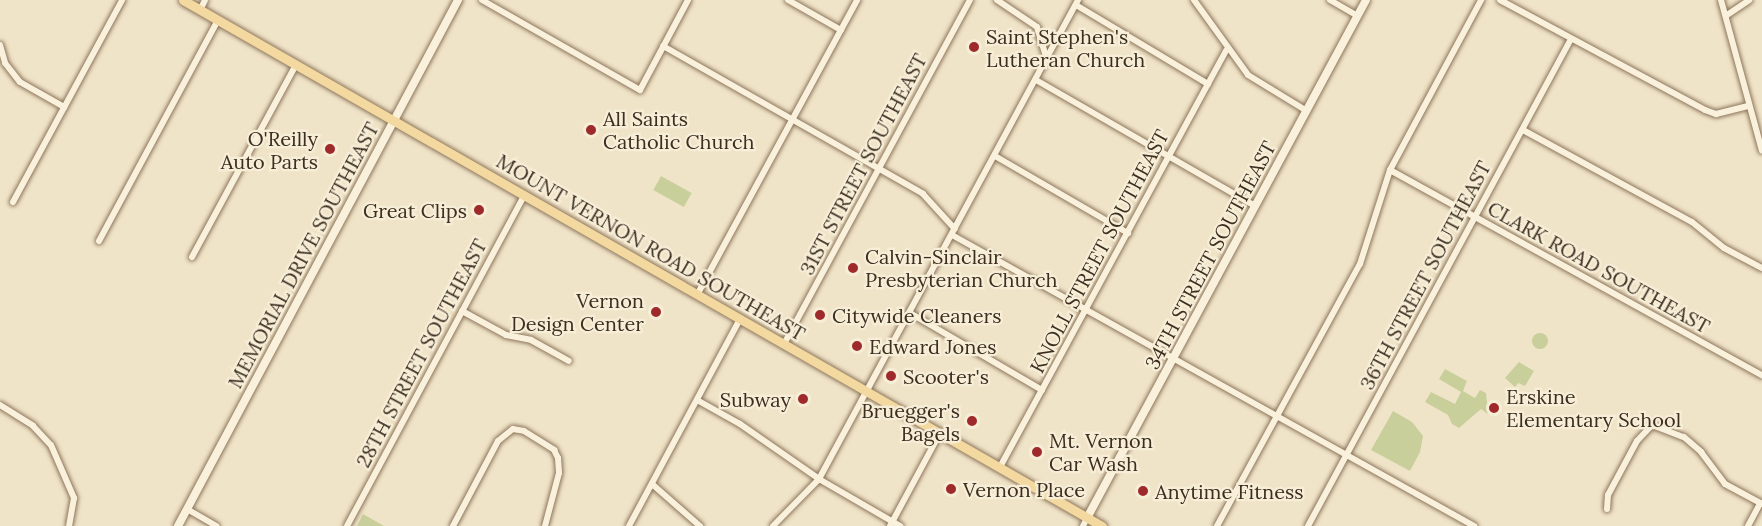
<!DOCTYPE html>
<html>
<head>
<meta charset="utf-8">
<style>
	body { margin:0 }
	#map { position:relative; width:1762px; height:526px; overflow:hidden; background:#f0e4c8; font-family:Lora,serif }
	div>[style] { position:absolute }
	.green>* { inset:0; background:#c9cf9b; transform-origin:0 0 }
	.round { border-radius:50% }
	.roads { filter:drop-shadow(0 0 2px #8d765c) drop-shadow(0 0 2px #8d765c) }
	.street>* { height:6px; margin:-3px; padding:0 3px; transform-origin:3px; border-radius:3px; background:#faf1dc }
	.secondary>* { height:8px; margin:-4px; padding:0 4px; transform-origin:4px; border-radius:4px; background:#faf1dc }
	.primary>* { height:9px; margin:-4.5px; padding:0 4.5px; transform-origin:4.5px; border-radius:4.5px; background:#f3d9a0 }
	.dots>* { width:16px; height:16px; translate:-50% -50%; box-sizing:border-box; border:3px solid #f7eed8; border-radius:50% }
	span { translate:-50% -50%; white-space:nowrap; text-align:center; line-height:1.15; -webkit-text-stroke:4.5px #f7eed8; paint-order:stroke }
	.poi-label { font-size:20px; color:#3d2e20 }
	.left { translate:0 -50%; text-align:left }
	.right { translate:-100% -50%; text-align:right }
	.street-label { font-size:20px; color:#3d2e20 }
</style>
</head>
<body>
<div id="map">
	<div class="green">
		<i style="left:661px;top:176px;width:35px;height:16px;rotate:29deg"></i>
		<i class="round" style="left:1532px;top:333px;width:16px;height:16px"></i>
		<i style="clip-path:polygon(1519px 362px,1534px 371px,1525px 386px,1518px 383px,1515px 387px,1505px 378px)"></i>
		<i style="clip-path:polygon(1445px 369px,1467px 381px,1463px 391px,1475px 398px,1480px 390px,1486px 393px,1488px 414px,1481px 409px,1459px 428px,1452px 424px,1448px 415px,1425px 402px,1431px 392px,1455px 404px,1461px 392px,1439px 379px)"></i>
		<i style="clip-path:polygon(1393px 411px,1412px 422px,1423px 436px,1420px 452px,1410px 471px,1371px 450px)"></i>
		<i style="clip-path:polygon(363px 514px,384px 526px,357px 526px)"></i>
	</div>
	<div class="roads">
		<div class="street">
			<i style="left:482px;top:0;width:182px;rotate:29.7deg"></i>
			<i style="left:640px;top:90px;width:102px;rotate:-61.9deg"></i>
			<i style="left:788px;top:0;width:61px;rotate:29.5deg"></i>
			<i style="left:997px;top:0;width:48px;rotate:34deg"></i>
			<i style="left:1037px;top:27px;width:34px;rotate:73deg"></i>
			<i style="left:1194px;top:0;width:92px;rotate:54.2deg"></i>
			<i style="left:1248px;top:75px;width:69px;rotate:31.4deg"></i>
			<i style="left:1330px;top:0;width:32px;rotate:30deg"></i>
			<i style="left:1500px;top:0;width:233px;rotate:28.2deg"></i>
			<i style="left:1705px;top:110px;width:12px;rotate:20deg"></i>
			<i style="left:1716px;top:114px;width:33px;rotate:-14deg"></i>
			<i style="left:1721px;top:0;width:156px;rotate:74.8deg"></i>
			<i style="left:1076px;top:5px;width:154px;rotate:30.9deg"></i>
			<i style="left:200px;top:10px;width:11px;rotate:-63deg"></i>
			<i style="left:1727px;top:15px;width:27px;rotate:-34deg"></i>
			<i style="left:0;top:45px;width:19px;rotate:74deg"></i>
			<i style="left:5px;top:63px;width:24px;rotate:52deg"></i>
			<i style="left:20px;top:82px;width:51px;rotate:29.6deg"></i>
			<i style="left:663px;top:46px;width:299px;rotate:29.6deg"></i>
			<i style="left:923px;top:194px;width:47px;rotate:47.6deg"></i>
			<i style="left:1036px;top:80px;width:253px;rotate:29.9deg"></i>
			<i style="left:1523px;top:130px;width:192px;rotate:28.6deg"></i>
			<i style="left:1692px;top:222px;width:41px;rotate:39.1deg"></i>
			<i style="left:1724px;top:248px;width:43px;rotate:27.8deg"></i>
			<i style="left:995px;top:156px;width:154px;rotate:30.1deg"></i>
			<i style="left:1390px;top:170px;width:425px;rotate:28.9deg"></i>
			<i style="left:13px;top:202px;width:230px;rotate:-61.6deg"></i>
			<i style="left:952px;top:235px;width:598px;rotate:29.14deg"></i>
			<i style="left:99px;top:241px;width:251px;rotate:-61.7deg"></i>
			<i style="left:192px;top:257px;width:218px;rotate:-61.6deg"></i>
			<i style="left:697px;top:295px;width:336px;rotate:-61.5deg"></i>
			<i style="left:462px;top:311px;width:50px;rotate:28.6deg"></i>
			<i style="left:506px;top:335px;width:25px;rotate:11deg"></i>
			<i style="left:531px;top:340px;width:43px;rotate:28.9deg"></i>
			<i style="left:910px;top:313px;width:153px;rotate:30.3deg"></i>
			<i style="left:784px;top:344px;width:391px;rotate:-61.6deg"></i>
			<i style="left:697px;top:400px;width:49px;rotate:29.2deg"></i>
			<i style="left:740px;top:424px;width:96px;rotate:34.8deg"></i>
			<i style="left:819px;top:479px;width:94px;rotate:30.1deg"></i>
			<i style="left:0;top:405px;width:39px;rotate:32deg"></i>
			<i style="left:33px;top:426px;width:26px;rotate:47deg"></i>
			<i style="left:51px;top:445px;width:58px;rotate:66.5deg"></i>
			<i style="left:74px;top:498px;width:28px;rotate:100deg"></i>
			<i style="left:1000px;top:467px;width:474px;rotate:-61.5deg"></i>
			<i style="left:652px;top:484px;width:64px;rotate:41.2deg"></i>
			<i style="left:187px;top:509px;width:34px;rotate:30deg"></i>
			<i style="left:1607px;top:509px;width:14px;rotate:-86deg"></i>
			<i style="left:1608px;top:495px;width:61px;rotate:-61.8deg"></i>
			<i style="left:1637px;top:441px;width:22px;rotate:-47deg"></i>
			<i style="left:1652px;top:425px;width:34px;rotate:21deg"></i>
			<i style="left:1684px;top:437px;width:23px;rotate:41deg"></i>
			<i style="left:1701px;top:452px;width:40px;rotate:53deg"></i>
			<i style="left:1725px;top:484px;width:42px;rotate:28.4deg"></i>
			<i style="left:347px;top:526px;width:374px;rotate:-61.8deg"></i>
			<i style="left:453px;top:526px;width:96px;rotate:-62.1deg"></i>
			<i style="left:498px;top:441px;width:19px;rotate:-39deg"></i>
			<i style="left:513px;top:429px;width:11px;rotate:10deg"></i>
			<i style="left:524px;top:431px;width:36px;rotate:32deg"></i>
			<i style="left:554px;top:450px;width:9px;rotate:63deg"></i>
			<i style="left:558px;top:458px;width:15px;rotate:86deg"></i>
			<i style="left:559px;top:473px;width:55px;rotate:104.8deg"></i>
			<i style="left:629px;top:526px;width:235px;rotate:-61.8deg"></i>
			<i style="left:773px;top:526px;width:66px;rotate:-45.6deg"></i>
			<i style="left:819px;top:479px;width:545px;rotate:-61.6deg"></i>
			<i style="left:890px;top:526px;width:106px;rotate:-61.7deg"></i>
			<i style="left:1083px;top:526px;width:9px;rotate:-63deg"></i>
			<i style="left:1217px;top:526px;width:298px;rotate:-61.4deg"></i>
			<i style="left:1360px;top:264px;width:99px;rotate:-72.3deg"></i>
			<i style="left:1390px;top:170px;width:193px;rotate:-61.8deg"></i>
			<i style="left:1308px;top:526px;width:553px;rotate:-61.63deg"></i>
			<i style="left:1748px;top:526px;width:26px;rotate:-62deg"></i>
		</div>
		<div class="secondary">
			<i style="left:1087px;top:518px;width:588px;rotate:-61.69deg"></i>
			<i style="left:178px;top:526px;width:596px;rotate:-61.97deg"></i>
		</div>
		<div class="primary">
			<i style="left:183px;top:0;width:1059px;rotate:29.79deg"></i>
		</div>
	</div>
	<div class="dots">
		<i style="left:974px;top:47px;background:#9e2a2b"></i>
		<i style="left:591px;top:130px;background:#9e2a2b"></i>
		<i style="left:330px;top:149px;background:#9e2a2b"></i>
		<i style="left:479px;top:210px;background:#9e2a2b"></i>
		<i style="left:853px;top:268px;background:#9e2a2b"></i>
		<i style="left:656px;top:312px;background:#9e2a2b"></i>
		<i style="left:820px;top:315px;background:#9e2a2b"></i>
		<i style="left:857px;top:346px;background:#9e2a2b"></i>
		<i style="left:891px;top:376px;background:#9e2a2b"></i>
		<i style="left:803px;top:399px;background:#9e2a2b"></i>
		<i style="left:1494px;top:408px;background:#9e2a2b"></i>
		<i style="left:972px;top:421px;background:#9e2a2b"></i>
		<i style="left:1037px;top:452px;background:#9e2a2b"></i>
		<i style="left:951px;top:489px;background:#9e2a2b"></i>
		<i style="left:1143px;top:491px;background:#9e2a2b"></i>
	</div>
	<div class="poi-label">
		<span class="left" style="left:986px;top:48px">Saint Stephen's<br>Lutheran Church</span>
		<span class="left" style="left:603px;top:130px">All Saints<br>Catholic Church</span>
		<span class="right" style="left:318px;top:150px">O'Reilly<br>Auto Parts</span>
		<span class="right" style="left:467px;top:210px">Great Clips</span>
		<span class="left" style="left:865px;top:268px">Calvin-Sinclair<br>Presbyterian Church</span>
		<span class="right" style="left:644px;top:312px">Vernon<br>Design Center</span>
		<span class="left" style="left:832px;top:315px">Citywide Cleaners</span>
		<span class="left" style="left:869px;top:346px">Edward Jones</span>
		<span class="left" style="left:903px;top:376px">Scooter's</span>
		<span class="left" style="left:1506px;top:408px">Erskine<br>Elementary School</span>
		<span class="right" style="left:791px;top:399px">Subway</span>
		<span class="right" style="left:960px;top:422px">Bruegger's<br>Bagels</span>
		<span class="left" style="left:1049px;top:452px">Mt. Vernon<br>Car Wash</span>
		<span class="left" style="left:963px;top:489px">Vernon Place</span>
		<span class="left" style="left:1155px;top:491px">Anytime Fitness</span>
	</div>
	<div class="street-label">
		<span style="left:863px;top:164px;rotate:-62deg">31ST STREET SOUTHEAST</span>
		<span style="left:651px;top:247px;rotate:30deg">MOUNT VERNON ROAD SOUTHEAST</span>
		<span style="left:1099px;top:251px;rotate:-62deg">KNOLL STREET SOUTHEAST</span>
		<span style="left:303px;top:255px;rotate:-62deg">MEMORIAL DRIVE SOUTHEAST</span>
		<span style="left:1210px;top:255px;rotate:-62deg">34TH STREET SOUTHEAST</span>
		<span style="left:1599px;top:267px;rotate:29deg">CLARK ROAD SOUTHEAST</span>
		<span style="left:1425px;top:275px;rotate:-62deg">36TH STREET SOUTHEAST</span>
		<span style="left:421px;top:353px;rotate:-62deg">28TH STREET SOUTHEAST</span>
	</div>
</div>
</body>
</html>
